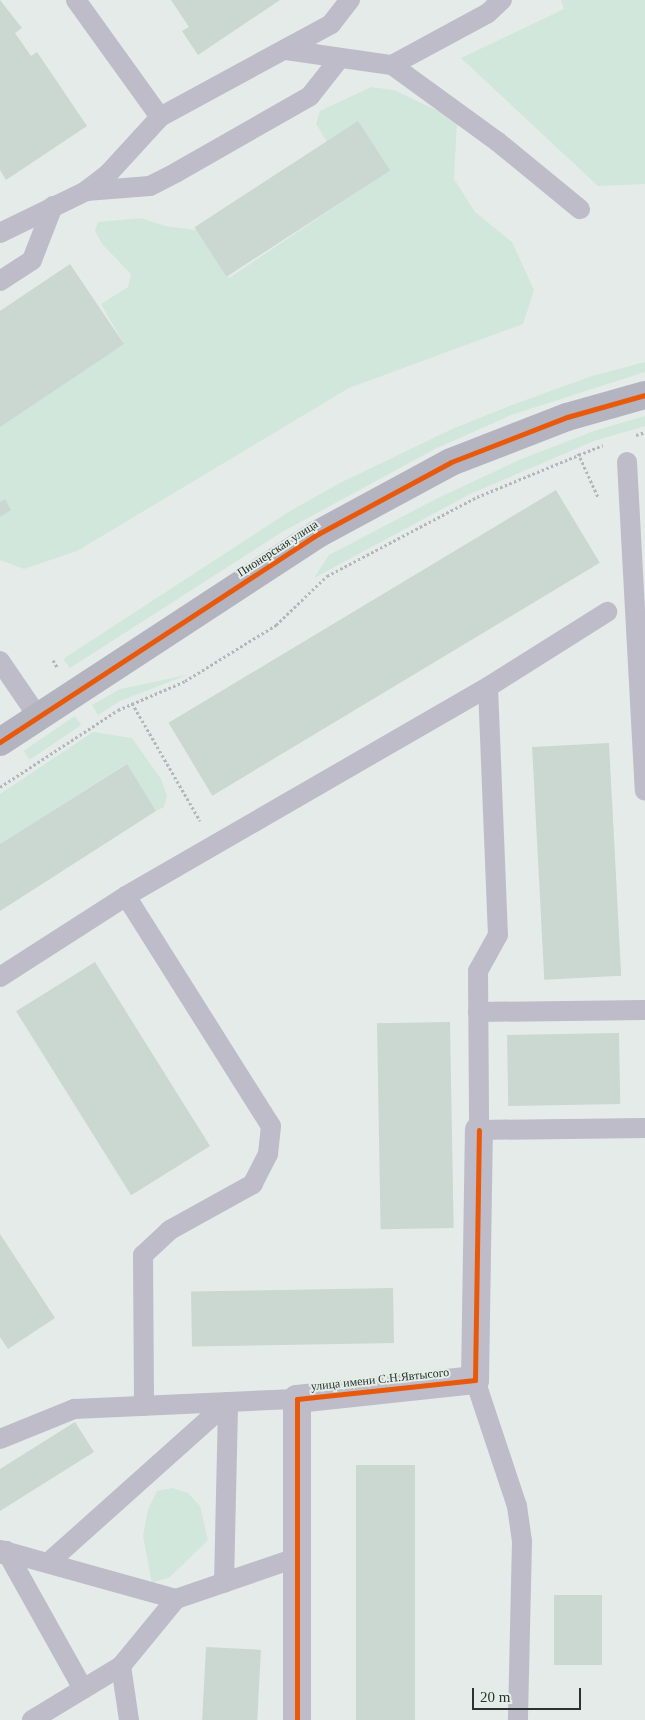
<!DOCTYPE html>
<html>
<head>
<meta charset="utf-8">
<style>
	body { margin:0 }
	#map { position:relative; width:645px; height:1720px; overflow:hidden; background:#e5ebe8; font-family:"Times New Roman",serif }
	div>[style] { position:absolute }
	.green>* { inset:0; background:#d1e7db; transform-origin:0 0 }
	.building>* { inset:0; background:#cbd7d1; transform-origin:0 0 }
	.path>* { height:3px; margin-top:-1.5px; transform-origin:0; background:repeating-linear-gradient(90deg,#b5b5bc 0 2.5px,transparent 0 5px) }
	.lane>* { height:20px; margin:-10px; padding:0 10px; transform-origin:10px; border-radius:10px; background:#bdbcc8 }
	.street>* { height:28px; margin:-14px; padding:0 14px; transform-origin:14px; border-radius:14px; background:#bdbcc8 }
	.secondary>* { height:28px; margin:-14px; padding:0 14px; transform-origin:14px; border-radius:14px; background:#b4b3c0 }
	.cycleway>* { height:5px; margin:-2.5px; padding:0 2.5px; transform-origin:2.5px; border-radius:2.5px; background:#e8590c }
	span { translate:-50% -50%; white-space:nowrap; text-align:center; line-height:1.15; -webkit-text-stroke:4px #e2eee7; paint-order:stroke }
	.street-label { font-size:12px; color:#2d322f }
	.scale { position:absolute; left:472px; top:1688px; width:109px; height:22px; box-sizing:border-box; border:2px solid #2d322f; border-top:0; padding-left:6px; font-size:15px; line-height:18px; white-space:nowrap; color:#2d322f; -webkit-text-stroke:4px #e2eee7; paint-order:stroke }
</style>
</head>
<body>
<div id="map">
	<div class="green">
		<i style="clip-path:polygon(561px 0,645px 0,645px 184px,598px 186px,461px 58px,564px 9px)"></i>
		<i style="clip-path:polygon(371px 87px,394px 90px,457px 120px,454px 179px,475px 212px,512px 242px,534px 290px,523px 324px,349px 388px,77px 551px,24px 569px,0 560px,0 423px,124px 344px,101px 304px,128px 287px,131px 274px,102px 244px,95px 231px,98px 222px,141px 218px,165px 226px,196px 230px,229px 278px,390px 170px,327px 142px,316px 124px,320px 111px)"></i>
		<i style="clip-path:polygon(645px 362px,645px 372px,511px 415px,435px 449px,282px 532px,70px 668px,63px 659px,290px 511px,340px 483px,452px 429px,512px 405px,592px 376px)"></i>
		<i style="clip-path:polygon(645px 416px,645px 426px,594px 441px,470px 494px,314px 578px,329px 555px,436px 499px,521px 459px,597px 430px)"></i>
		<i style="clip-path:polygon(187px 675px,120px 701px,98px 715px,92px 705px,120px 689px)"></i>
		<i style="left:75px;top:716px;width:11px;height:62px;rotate:56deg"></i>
		<i style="clip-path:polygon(93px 732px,132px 738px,161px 779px,167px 796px,164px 807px,156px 811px,126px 764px,0 844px,0 794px)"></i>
		<i style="clip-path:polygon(172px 1488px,188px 1493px,200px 1506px,208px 1540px,170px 1577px,152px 1583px,143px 1536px,148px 1509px,157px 1491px)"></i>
	</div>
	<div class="building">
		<i style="clip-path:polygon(0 0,22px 28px,15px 33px,31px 56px,37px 52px,87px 126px,6px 180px,0 170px)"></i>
		<i style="clip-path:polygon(171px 0,280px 0,198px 55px,182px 31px,189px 27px)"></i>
		<i style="left:358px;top:121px;width:59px;height:195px;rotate:57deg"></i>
		<i style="clip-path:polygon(70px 264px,124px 344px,0 427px,0 311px)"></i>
		<i style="left:556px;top:490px;width:85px;height:452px;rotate:59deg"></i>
		<i style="clip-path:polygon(5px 499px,11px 510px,0 517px,0 502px)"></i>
		<i style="left:609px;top:743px;width:233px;height:77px;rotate:87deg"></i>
		<i style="clip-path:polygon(127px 764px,156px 811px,0 911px,0 844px)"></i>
		<i style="left:95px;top:962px;width:217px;height:93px;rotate:58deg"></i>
		<i style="left:450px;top:1022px;width:206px;height:73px;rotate:89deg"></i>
		<i style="left:619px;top:1033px;width:71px;height:112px;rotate:89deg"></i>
		<i style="clip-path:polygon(0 1234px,55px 1318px,8px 1349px,0 1337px)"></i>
		<i style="left:393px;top:1288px;width:55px;height:202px;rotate:89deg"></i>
		<i style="clip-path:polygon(75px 1422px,94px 1452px,0 1511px,0 1469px)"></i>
		<i style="left:356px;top:1465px;width:59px;height:255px"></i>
		<i style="left:554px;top:1595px;width:48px;height:70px"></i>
		<i style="left:206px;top:1647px;width:55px;height:73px;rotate:3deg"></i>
	</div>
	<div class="path">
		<i style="left:636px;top:435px;width:9px;rotate:-18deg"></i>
		<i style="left:578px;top:453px;width:48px;rotate:65.6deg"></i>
		<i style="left:53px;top:660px;width:8px;rotate:60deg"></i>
		<i style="left:132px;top:703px;width:136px;rotate:60deg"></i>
		<i style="left:0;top:787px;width:141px;rotate:-33.1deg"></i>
		<i style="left:118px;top:710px;width:73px;rotate:-23.4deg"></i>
		<i style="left:185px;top:681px;width:107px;rotate:-31.6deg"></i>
		<i style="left:276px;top:625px;width:71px;rotate:-43.9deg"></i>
		<i style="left:327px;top:576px;width:170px;rotate:-27.8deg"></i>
		<i style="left:477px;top:497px;width:136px;rotate:-22.4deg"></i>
	</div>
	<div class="lane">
		<i style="left:286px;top:50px;width:107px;rotate:8.1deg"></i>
		<i style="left:392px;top:65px;width:109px;rotate:-28.4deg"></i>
		<i style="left:488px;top:13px;width:19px;rotate:-43deg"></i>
		<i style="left:392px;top:65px;width:131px;rotate:36deg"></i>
		<i style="left:498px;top:142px;width:106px;rotate:39.3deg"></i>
		<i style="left:160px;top:117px;width:195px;rotate:-28.5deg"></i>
		<i style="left:331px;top:24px;width:31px;rotate:-52deg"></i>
		<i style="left:86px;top:191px;width:64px;rotate:-4.5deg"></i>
		<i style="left:150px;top:186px;width:30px;rotate:-27deg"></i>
		<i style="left:177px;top:172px;width:153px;rotate:-29.7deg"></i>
		<i style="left:310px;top:96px;width:48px;rotate:-51.7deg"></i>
		<i style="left:0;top:233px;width:96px;rotate:-26deg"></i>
		<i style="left:86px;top:191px;width:28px;rotate:-38deg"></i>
		<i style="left:108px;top:174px;width:77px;rotate:-47.6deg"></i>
		<i style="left:160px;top:117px;width:144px;rotate:-125.7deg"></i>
		<i style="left:0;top:281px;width:38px;rotate:-33deg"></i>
		<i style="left:32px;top:260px;width:58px;rotate:-68.7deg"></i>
		<i style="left:627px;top:462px;width:329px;rotate:86.9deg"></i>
		<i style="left:0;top:661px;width:68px;rotate:55.8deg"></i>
		<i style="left:488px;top:687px;width:248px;rotate:87.7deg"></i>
		<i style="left:498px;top:935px;width:41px;rotate:119.1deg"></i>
		<i style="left:478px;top:971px;width:159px;rotate:89.6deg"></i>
		<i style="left:479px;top:1130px;width:166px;rotate:-0.7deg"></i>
		<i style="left:126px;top:896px;width:272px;rotate:57.8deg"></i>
		<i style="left:271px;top:1126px;width:28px;rotate:96deg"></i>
		<i style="left:268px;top:1154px;width:34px;rotate:117deg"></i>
		<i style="left:253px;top:1184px;width:95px;rotate:151deg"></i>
		<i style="left:170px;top:1230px;width:37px;rotate:137deg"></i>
		<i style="left:143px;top:1255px;width:151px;rotate:89.6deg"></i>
		<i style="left:0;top:977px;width:150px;rotate:-32.7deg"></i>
		<i style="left:126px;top:896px;width:418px;rotate:-30deg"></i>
		<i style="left:488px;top:687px;width:141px;rotate:-32.2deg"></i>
		<i style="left:478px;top:1012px;width:167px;rotate:-0.7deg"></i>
		<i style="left:475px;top:1380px;width:133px;rotate:71.6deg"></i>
		<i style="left:517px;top:1506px;width:35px;rotate:82deg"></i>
		<i style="left:522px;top:1541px;width:179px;rotate:91.3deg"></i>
		<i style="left:0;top:1439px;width:80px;rotate:-22.1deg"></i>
		<i style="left:74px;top:1409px;width:223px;rotate:-2.6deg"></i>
		<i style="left:0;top:1550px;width:183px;rotate:15.6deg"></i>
		<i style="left:0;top:1554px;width:7px;rotate:-27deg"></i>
		<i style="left:6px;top:1551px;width:158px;rotate:60.8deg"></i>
		<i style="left:48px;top:1563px;width:241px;rotate:-41.8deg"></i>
		<i style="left:224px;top:1583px;width:181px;rotate:-88.7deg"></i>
		<i style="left:121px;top:1666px;width:55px;rotate:81.6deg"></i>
		<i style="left:32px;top:1720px;width:104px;rotate:-31.2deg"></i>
		<i style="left:121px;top:1666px;width:87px;rotate:-50.6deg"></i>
		<i style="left:176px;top:1599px;width:130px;rotate:-18.9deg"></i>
	</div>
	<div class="street">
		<i style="left:297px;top:1720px;width:321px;rotate:-90deg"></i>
		<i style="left:297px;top:1399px;width:179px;rotate:-6.1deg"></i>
		<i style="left:475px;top:1380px;width:250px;rotate:-89.1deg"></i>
	</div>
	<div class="secondary">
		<i style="left:0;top:742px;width:380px;rotate:-33.2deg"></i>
		<i style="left:318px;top:534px;width:151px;rotate:-28.4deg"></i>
		<i style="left:451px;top:462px;width:124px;rotate:-21.2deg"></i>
		<i style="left:567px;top:417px;width:81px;rotate:-15.8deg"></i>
	</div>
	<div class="cycleway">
		<i style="left:0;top:742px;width:380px;rotate:-33.2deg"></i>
		<i style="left:318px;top:534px;width:151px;rotate:-28.4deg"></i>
		<i style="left:451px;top:462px;width:124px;rotate:-21.2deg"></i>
		<i style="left:567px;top:417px;width:81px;rotate:-15.8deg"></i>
		<i style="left:297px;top:1720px;width:321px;rotate:-90deg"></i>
		<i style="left:297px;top:1399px;width:179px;rotate:-6.1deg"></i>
		<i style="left:475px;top:1380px;width:250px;rotate:-89.1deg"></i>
	</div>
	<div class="street-label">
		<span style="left:278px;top:549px;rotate:-33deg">Пионерская улица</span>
		<span style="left:380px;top:1380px;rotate:-6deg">улица имени С.Н.Явтысого</span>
	</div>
	<div class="scale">20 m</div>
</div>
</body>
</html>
